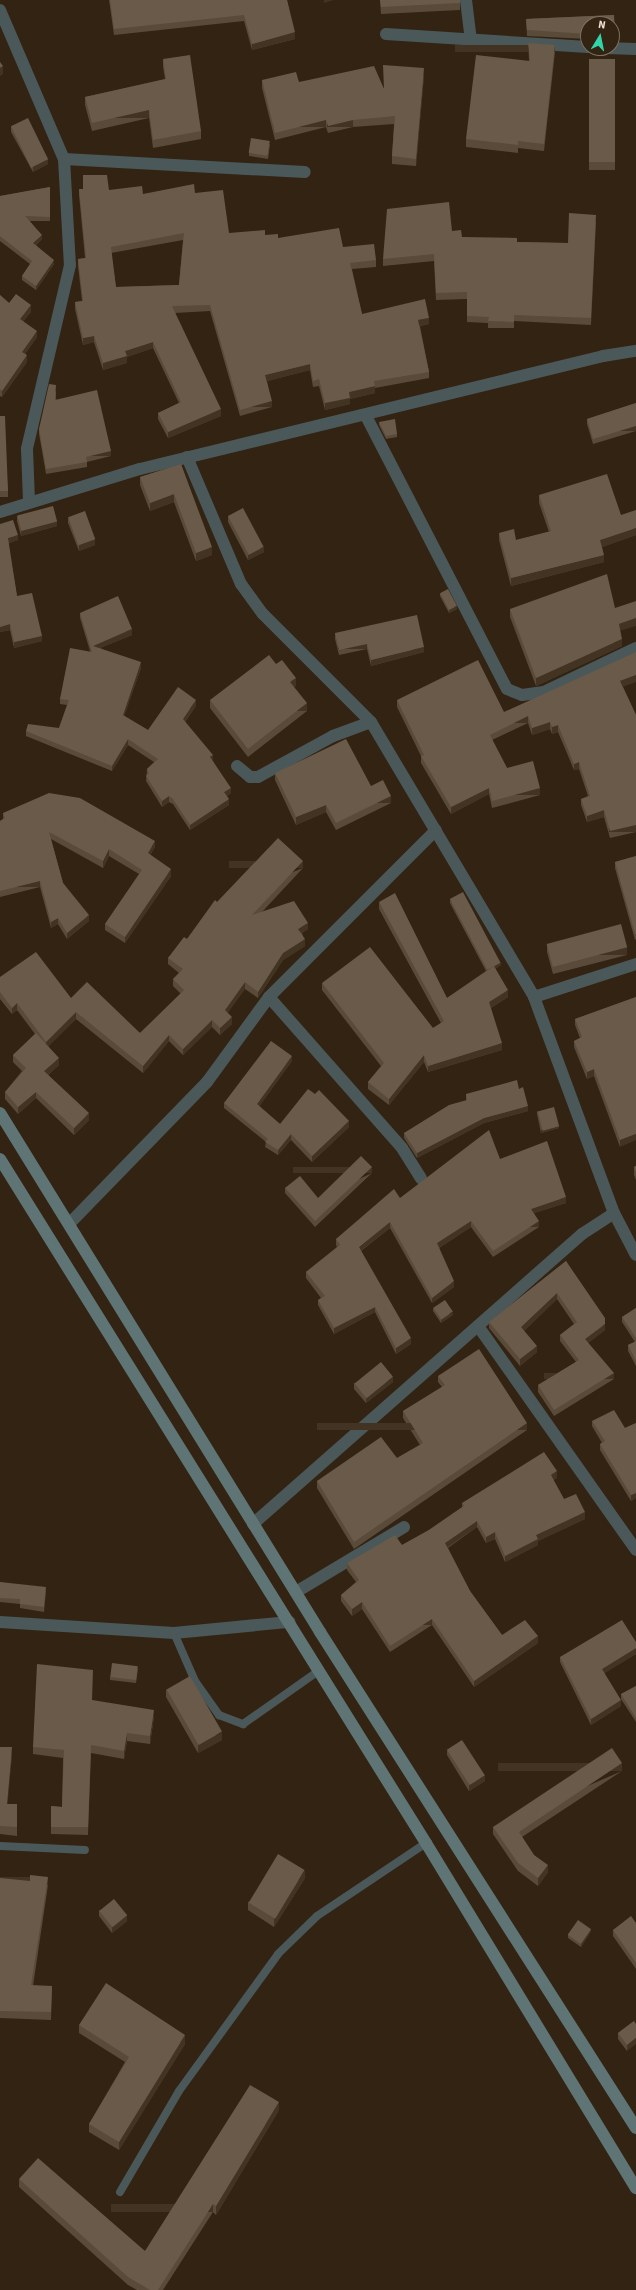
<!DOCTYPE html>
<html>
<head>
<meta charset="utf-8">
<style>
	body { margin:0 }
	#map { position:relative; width:636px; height:2290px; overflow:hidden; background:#322313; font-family:"Source Sans 3",sans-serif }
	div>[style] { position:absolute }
	.lane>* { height:8px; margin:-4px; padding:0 4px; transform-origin:4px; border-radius:4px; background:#4b5859 }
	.street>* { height:12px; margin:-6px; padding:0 6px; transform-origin:6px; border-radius:6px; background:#4b5859 }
	.secondary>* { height:12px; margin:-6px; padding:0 6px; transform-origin:6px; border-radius:6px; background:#5f7475 }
	.wall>* { inset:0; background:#594a39; transform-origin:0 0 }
	.shaded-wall>* { inset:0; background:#433323; transform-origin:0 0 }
	.building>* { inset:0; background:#695a4a; transform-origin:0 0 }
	span { translate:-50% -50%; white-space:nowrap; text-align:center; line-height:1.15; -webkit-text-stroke:3px #322313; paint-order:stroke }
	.north { position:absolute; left:580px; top:16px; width:40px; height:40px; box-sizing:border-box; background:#322313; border:1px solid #7d7063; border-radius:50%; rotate:10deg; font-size:11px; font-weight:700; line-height:16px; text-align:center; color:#eee4da }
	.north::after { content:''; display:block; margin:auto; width:14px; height:18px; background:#32d4a9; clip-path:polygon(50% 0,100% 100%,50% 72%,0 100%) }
</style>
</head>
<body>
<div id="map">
	<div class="lane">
		<i style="left:174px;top:1633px;width:52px;rotate:66.4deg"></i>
		<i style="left:195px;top:1681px;width:42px;rotate:54.8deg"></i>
		<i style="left:219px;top:1715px;width:26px;rotate:21deg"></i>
		<i style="left:243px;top:1724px;width:90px;rotate:-35.1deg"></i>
		<i style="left:0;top:1846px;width:85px;rotate:2.7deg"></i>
		<i style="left:120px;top:2192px;width:117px;rotate:-59.7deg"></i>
		<i style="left:179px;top:2091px;width:169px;rotate:-54.1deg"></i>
		<i style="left:278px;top:1954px;width:54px;rotate:-44.3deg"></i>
		<i style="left:317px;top:1916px;width:131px;rotate:-33.8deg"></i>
	</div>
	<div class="street">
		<i style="left:466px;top:0;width:39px;rotate:83deg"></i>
		<i style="left:0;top:10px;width:162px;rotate:66.8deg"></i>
		<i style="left:64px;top:159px;width:106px;rotate:86.8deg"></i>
		<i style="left:70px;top:265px;width:189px;rotate:103.2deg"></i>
		<i style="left:27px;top:449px;width:51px;rotate:87.8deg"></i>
		<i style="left:386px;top:34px;width:202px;rotate:3.7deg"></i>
		<i style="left:606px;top:48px;width:30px;rotate:2deg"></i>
		<i style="left:64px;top:159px;width:241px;rotate:3.1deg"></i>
		<i style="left:366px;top:416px;width:307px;rotate:62.7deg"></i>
		<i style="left:507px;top:689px;width:16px;rotate:22deg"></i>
		<i style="left:522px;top:695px;width:22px;rotate:-8deg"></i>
		<i style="left:544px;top:692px;width:102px;rotate:-25.6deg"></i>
		<i style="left:187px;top:457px;width:138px;rotate:67deg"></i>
		<i style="left:241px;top:584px;width:37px;rotate:54deg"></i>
		<i style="left:263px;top:614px;width:153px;rotate:45deg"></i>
		<i style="left:371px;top:722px;width:320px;rotate:59.3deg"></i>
		<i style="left:534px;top:997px;width:230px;rotate:69.7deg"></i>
		<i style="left:614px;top:1213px;width:47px;rotate:62.4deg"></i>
		<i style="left:0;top:512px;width:146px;rotate:-17.1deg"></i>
		<i style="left:140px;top:469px;width:477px;rotate:-13.7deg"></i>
		<i style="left:603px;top:356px;width:33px;rotate:-9deg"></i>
		<i style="left:237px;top:766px;width:17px;rotate:40deg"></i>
		<i style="left:250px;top:777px;width:8px"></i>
		<i style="left:258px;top:777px;width:85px;rotate:-28.7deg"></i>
		<i style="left:333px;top:736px;width:40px;rotate:-20.2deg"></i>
		<i style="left:269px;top:997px;width:201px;rotate:48.6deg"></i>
		<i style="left:402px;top:1148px;width:36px;rotate:58deg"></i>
		<i style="left:534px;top:997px;width:107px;rotate:-17.9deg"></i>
		<i style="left:69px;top:1224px;width:198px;rotate:-45.8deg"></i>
		<i style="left:207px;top:1082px;width:105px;rotate:-53.9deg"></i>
		<i style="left:269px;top:997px;width:236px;rotate:-45deg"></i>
		<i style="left:478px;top:1326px;width:274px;rotate:54.8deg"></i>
		<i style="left:253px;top:1524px;width:439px;rotate:-41.4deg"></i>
		<i style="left:582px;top:1234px;width:38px;rotate:-33deg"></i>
		<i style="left:296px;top:1592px;width:126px;rotate:-31deg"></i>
		<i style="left:0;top:1622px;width:174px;rotate:3.6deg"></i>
		<i style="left:174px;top:1633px;width:116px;rotate:-5.5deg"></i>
	</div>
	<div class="secondary">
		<i style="left:0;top:1113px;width:610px;rotate:58.34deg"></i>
		<i style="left:320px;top:1632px;width:588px;rotate:57.5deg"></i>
		<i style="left:0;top:1159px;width:806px;rotate:58.09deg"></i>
		<i style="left:426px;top:1843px;width:404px;rotate:58.7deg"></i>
	</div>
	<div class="wall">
		<i style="clip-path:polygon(109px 0,287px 0,295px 39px,252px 50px,244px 21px,114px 35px)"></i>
		<i style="clip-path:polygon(380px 0,460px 0,460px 10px,381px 14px)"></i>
		<i style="clip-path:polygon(614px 15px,615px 41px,612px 41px,612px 24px,588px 24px,588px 39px,527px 36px,526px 19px)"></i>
		<i style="clip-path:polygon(528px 43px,555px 52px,544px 151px,518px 148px,518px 153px,466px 147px,466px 139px,529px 61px)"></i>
		<i style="clip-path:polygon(163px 59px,201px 131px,201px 139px,153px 148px,149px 118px,92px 131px,85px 105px,85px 97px,165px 79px,163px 67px)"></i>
		<i style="left:589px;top:59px;width:26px;height:111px"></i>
		<i style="clip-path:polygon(424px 76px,416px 166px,392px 164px,392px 156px,394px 124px,353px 127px,328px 133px,326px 127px,275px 140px,262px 88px,262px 80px,299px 82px,384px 88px)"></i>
		<i style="clip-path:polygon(11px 126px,48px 164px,33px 172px,11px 132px)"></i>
		<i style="clip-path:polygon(270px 144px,268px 159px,249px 156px,249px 153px)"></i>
		<i style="clip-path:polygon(50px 187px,50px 221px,30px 221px,42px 239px,36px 245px,54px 264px,36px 290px,22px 280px,22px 276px,30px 264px,0 241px,0 196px)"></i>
		<i style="clip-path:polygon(evenodd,79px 189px,109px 190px,143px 194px,195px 193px,229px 233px,265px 235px,278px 238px,343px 247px,376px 260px,376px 267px,352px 269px,362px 314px,429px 324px,420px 326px,429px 372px,429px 378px,375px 388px,375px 393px,350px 399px,350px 404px,325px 410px,319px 386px,313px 387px,310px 370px,267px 381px,272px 407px,240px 416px,210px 311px,175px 313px,221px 416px,168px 438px,158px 419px,158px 413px,179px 403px,153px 348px,127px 357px,127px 363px,103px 370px,94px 342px,83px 345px,75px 309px,75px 302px,82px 301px,78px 266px,78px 259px,85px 258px,79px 195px,79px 189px,183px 240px,179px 285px,116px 287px,111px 253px,183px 240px)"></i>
		<i style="clip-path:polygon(596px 221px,591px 325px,514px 321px,514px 328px,488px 328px,488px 323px,467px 322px,467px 299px,436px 300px,434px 261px,383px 266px,383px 259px,452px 231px,462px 237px,517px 242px,568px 243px)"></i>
		<i style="clip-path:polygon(0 295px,9px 303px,31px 312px,23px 321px,37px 337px,25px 354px,27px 362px,2px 397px,0 396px)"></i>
		<i style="clip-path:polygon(56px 390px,56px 399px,111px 456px,87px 462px,87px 467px,46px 474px,39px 434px,39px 429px)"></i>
		<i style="clip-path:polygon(636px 403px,636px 431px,593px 444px,587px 424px,587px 419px)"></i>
		<i style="clip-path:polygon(0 416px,8px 491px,8px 497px,0 497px)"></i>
		<i style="clip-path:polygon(379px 422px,397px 434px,397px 437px,386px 439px,379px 425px)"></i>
		<i style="clip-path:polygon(181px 464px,212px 555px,196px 561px,174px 502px,150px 511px,140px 485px,140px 477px)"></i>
		<i style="clip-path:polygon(539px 495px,621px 515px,636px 535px,602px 547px,604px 562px,511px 586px,499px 540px,499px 533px,516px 540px,549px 532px,539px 503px)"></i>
		<i style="clip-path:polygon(17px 516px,57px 526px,21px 536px,17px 521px)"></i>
		<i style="clip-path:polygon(228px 516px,264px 552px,248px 560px,228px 522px)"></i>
		<i style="clip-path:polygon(68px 518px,95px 545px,79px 551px,68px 523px)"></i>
		<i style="clip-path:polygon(0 524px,18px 540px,8px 543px,17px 596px,42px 641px,14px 648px,10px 630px,0 632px)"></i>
		<i style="clip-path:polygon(440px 593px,457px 609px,449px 613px,440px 596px)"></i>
		<i style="clip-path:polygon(510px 609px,622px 646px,536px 686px,510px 617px)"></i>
		<i style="clip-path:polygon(80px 613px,132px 635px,100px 648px,141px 668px,124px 716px,148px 730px,196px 706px,185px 722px,213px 761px,231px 793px,227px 796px,229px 805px,190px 830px,173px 804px,169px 802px,162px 807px,146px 781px,147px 769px,154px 762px,128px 745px,112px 771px,26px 736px,26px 731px,59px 728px,67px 705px,60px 704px,60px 699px,90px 651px,80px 618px)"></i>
		<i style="clip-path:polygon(335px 633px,424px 652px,371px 666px,367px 649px,339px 655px,335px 639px)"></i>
		<i style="clip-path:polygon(276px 664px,296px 685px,294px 687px,307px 711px,248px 757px,210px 708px,210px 700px)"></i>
		<i style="clip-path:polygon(623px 687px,636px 715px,636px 714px,636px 832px,610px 838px,604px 817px,587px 822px,581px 805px,581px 799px,588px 796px,579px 769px,574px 770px,558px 732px,552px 734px,550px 729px,532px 735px,528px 723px,492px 740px,507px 768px,540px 795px,492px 808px,489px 794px,451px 814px,421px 763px,421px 756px,397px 707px,397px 700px,504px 712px)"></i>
		<i style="clip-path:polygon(275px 773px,371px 786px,391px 803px,336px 830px,326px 812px,296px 825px,275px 780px)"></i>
		<i style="clip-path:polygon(3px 813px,155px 847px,150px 855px,171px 876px,125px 943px,105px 930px,105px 924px,139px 874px,109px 856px,103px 868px,51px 839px,63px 883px,89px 921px,67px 939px,58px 924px,51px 928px,40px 887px,0 897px,0 821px,3px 819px)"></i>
		<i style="clip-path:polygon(636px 856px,636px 939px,635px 940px,615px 868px,615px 862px)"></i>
		<i style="clip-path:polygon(303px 868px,262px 912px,308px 929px,302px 933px,305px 946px,283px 960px,258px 998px,245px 989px,227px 1013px,232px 1024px,220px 1035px,212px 1027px,183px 1055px,169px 1041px,143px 1073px,76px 1019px,48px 1046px,59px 1065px,48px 1075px,89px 1120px,74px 1135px,36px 1098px,18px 1114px,5px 1099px,5px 1092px,22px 1071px,13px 1062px,13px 1055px,35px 1034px,17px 1010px,12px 1014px,0 999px,0 977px,71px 998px,140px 1033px,181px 994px,173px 986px,173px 979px,179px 973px,168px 964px,168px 958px,187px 939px,217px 902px)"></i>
		<i style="clip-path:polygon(450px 900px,501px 965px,495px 969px,508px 997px,491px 1008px,502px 1050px,428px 1072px,424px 1062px,389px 1105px,368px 1089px,368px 1082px,381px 1066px,322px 990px,322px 983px,433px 1028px,441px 1023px,379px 909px,379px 902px,447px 998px,486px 971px,450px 903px)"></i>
		<i style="clip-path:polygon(547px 944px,627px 955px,553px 974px,547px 952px)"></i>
		<i style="clip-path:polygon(636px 997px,620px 1147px,594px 1076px,587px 1079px,574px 1047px,574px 1041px,580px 1038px,575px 1025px,575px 1019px)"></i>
		<i style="clip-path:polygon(292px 1061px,259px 1106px,280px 1124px,349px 1127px,312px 1162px,291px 1140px,278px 1155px,265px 1147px,266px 1142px,224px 1108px,224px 1103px)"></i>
		<i style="clip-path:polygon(519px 1089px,528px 1111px,484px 1123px,417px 1158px,404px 1138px,404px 1133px,466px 1101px,466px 1094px)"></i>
		<i style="clip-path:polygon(537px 1111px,559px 1128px,541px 1133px,537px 1114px)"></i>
		<i style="clip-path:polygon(500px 1159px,566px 1203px,534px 1213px,539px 1227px,493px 1257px,471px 1227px,439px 1248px,454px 1287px,432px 1303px,390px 1228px,361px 1251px,411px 1344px,396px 1354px,375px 1312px,334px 1334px,318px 1305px,318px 1300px,321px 1298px,306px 1278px,306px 1272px,337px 1247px,336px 1245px,336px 1239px,400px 1198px)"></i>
		<i style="clip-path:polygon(636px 1166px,636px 1180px,634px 1175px,634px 1167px)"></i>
		<i style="clip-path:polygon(372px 1173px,315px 1227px,285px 1193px,285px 1188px,318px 1198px)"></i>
		<i style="clip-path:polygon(566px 1261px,605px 1330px,588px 1343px,614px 1379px,554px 1416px,538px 1392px,538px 1385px,576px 1362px,560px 1341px,560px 1335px,574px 1324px,557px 1299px,524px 1331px,537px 1352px,520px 1366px,489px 1328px,489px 1322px)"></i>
		<i style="clip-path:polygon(433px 1308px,453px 1315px,441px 1323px,433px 1311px)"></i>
		<i style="clip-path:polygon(636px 1308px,636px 1366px,628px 1351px,628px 1345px,635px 1342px,622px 1322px,622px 1317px)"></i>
		<i style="clip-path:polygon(438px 1376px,527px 1430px,354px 1549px,317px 1488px,317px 1481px,397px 1458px,420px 1445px,403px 1418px,403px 1411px,442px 1387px,438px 1382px)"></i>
		<i style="clip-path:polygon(393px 1382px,366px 1403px,354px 1389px,354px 1383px)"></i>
		<i style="clip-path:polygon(592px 1421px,625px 1428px,636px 1423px,636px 1498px,631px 1501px,600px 1450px,600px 1444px,602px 1443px,592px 1426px)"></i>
		<i style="clip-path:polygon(557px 1478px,553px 1480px,564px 1499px,585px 1519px,538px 1541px,538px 1545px,505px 1562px,495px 1539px,486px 1543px,477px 1527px,448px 1548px,470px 1591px,502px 1635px,538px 1643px,474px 1687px,432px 1625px,390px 1652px,362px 1609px,352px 1616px,341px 1601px,341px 1595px,356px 1582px,347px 1570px,347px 1563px,402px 1545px,429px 1530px,462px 1507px,462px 1503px)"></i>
		<i style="clip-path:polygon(0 1582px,46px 1591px,44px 1612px,20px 1608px,20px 1604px,0 1602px)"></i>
		<i style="clip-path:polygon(636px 1642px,636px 1654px,604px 1673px,621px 1706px,591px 1725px,560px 1662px,560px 1657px)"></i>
		<i style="clip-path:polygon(138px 1669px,136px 1683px,110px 1680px,110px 1677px)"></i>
		<i style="clip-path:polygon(636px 1686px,636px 1722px,621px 1699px,621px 1694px)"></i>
		<i style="clip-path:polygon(166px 1689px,222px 1740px,198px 1753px,166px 1697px)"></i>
		<i style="clip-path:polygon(92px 1700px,154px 1717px,150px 1744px,127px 1741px,124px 1759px,91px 1753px,88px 1835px,51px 1834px,51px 1806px,62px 1807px,63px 1758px,33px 1754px,33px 1747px)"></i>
		<i style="clip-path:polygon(0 1747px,12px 1755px,7px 1804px,17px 1804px,17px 1836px,0 1834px)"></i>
		<i style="clip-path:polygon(447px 1750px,485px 1781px,469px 1791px,447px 1755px)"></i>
		<i style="clip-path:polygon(622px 1771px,522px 1837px,534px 1855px,548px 1872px,538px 1886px,518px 1871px,493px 1834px,493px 1827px)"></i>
		<i style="clip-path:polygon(0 1878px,48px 1885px,33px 1986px,52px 1986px,51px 2020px,0 2018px)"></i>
		<i style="clip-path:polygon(305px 1878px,274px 1927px,248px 1910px,248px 1902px)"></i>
		<i style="clip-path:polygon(99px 1910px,127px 1921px,112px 1933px,99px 1916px)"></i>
		<i style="clip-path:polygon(636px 1923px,636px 1969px,613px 1936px,613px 1930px)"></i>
		<i style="clip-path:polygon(591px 1931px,581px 1947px,568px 1938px,568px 1935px)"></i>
		<i style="clip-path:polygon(634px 2021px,627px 2051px,618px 2039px,618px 2033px)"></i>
		<i style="clip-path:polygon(79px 2025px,185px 2044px,119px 2150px,89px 2132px,89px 2124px,125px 2062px,79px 2033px)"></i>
		<i style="clip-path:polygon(279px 2110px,216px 2215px,213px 2212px,163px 2290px,137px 2290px,128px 2285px,19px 2187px,19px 2179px,145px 2251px)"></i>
	</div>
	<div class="shaded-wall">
		<i style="clip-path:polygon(324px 0,334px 0,324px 3px)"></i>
		<i style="clip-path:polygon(295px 32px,295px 39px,252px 50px,252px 44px)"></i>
		<i style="left:555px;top:45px;width:7px;height:100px;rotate:90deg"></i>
		<i style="clip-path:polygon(3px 66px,3px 74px,0 76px,0 68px)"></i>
		<i style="clip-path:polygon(424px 68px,424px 76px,416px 166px,416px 159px)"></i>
		<i style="left:149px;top:110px;width:8px;height:58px;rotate:90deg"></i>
		<i style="left:326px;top:120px;width:7px;height:53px;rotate:90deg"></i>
		<i style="left:353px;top:120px;width:7px;height:26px;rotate:90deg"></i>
		<i style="clip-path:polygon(48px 159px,48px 164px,33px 172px,33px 166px)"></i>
		<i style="clip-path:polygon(596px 215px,596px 221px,591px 325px,591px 318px)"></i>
		<i style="clip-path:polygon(42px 235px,42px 239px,33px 247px,33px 243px)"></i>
		<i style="clip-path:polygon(54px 260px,54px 264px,36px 290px,36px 286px)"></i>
		<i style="clip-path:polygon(31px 305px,31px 312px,20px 326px,20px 319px)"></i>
		<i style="clip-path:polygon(429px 318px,429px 324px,418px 326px,418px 320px)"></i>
		<i style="clip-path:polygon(37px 331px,37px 337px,22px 358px,22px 352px)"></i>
		<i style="clip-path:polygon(94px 336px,94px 342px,83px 345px,83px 338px)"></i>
		<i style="clip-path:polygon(153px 342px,153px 348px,127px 357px,127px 363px,103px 370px,103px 363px,125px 351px)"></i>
		<i style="clip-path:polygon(27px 355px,27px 362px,2px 397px,2px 391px)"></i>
		<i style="clip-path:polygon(310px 364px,310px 370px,265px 382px,265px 375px)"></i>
		<i style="clip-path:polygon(375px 386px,375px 393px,350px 399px,350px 404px,325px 410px,325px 403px,349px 392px)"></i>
		<i style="left:272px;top:401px;width:6px;height:33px;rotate:90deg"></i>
		<i style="clip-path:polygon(221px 409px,221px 416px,168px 438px,168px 432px)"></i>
		<i style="left:636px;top:426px;width:5px;height:45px;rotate:90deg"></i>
		<i style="left:111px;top:451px;width:5px;height:26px;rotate:90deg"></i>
		<i style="clip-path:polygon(174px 494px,174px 502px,150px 511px,150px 503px)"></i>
		<i style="clip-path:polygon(57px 521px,57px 526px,21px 536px,21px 530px)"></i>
		<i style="clip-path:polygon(636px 528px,636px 535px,600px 548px,600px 540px)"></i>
		<i style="clip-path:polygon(18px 535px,18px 540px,8px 544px,8px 538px)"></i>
		<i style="clip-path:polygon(95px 539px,95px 545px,79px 551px,79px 545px)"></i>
		<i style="clip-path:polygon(212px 547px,212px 555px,196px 561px,196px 553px)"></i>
		<i style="clip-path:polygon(264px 547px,264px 552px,248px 560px,248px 555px)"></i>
		<i style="clip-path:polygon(604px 555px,604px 562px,511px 586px,511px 578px)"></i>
		<i style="clip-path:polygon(457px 606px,457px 609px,449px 613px,449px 610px)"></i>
		<i style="clip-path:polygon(636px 618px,636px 626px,619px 631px,619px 624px)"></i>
		<i style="clip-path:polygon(10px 624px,10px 630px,0 632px,0 627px)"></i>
		<i style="clip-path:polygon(132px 629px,132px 635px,93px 651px,93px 646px)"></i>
		<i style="clip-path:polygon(42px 636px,42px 641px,14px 648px,14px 642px)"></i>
		<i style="clip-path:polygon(622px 639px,622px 646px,536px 686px,536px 678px)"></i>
		<i style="left:367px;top:644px;width:5px;height:29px;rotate:90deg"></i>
		<i style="clip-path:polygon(424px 647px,424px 652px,371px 666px,371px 660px)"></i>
		<i style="clip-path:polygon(141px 662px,141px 668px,123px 720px,123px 715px)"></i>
		<i style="clip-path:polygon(636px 675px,636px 682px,620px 688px,620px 681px)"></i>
		<i style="clip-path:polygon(296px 678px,296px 685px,290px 690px,290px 682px)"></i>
		<i style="clip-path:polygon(196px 700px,196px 706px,183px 724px,183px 719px)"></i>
		<i style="left:307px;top:703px;width:8px;height:75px;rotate:90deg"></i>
		<i style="left:528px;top:716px;width:7px;height:42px;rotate:90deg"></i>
		<i style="clip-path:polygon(550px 722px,550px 729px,532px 735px,532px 728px)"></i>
		<i style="clip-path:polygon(558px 725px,558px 732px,552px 734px,552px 727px)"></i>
		<i style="clip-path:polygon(128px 739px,128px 745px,112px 771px,112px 766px)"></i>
		<i style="clip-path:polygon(213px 755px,213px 761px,210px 757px)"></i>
		<i style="clip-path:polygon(579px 762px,579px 769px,574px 770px,574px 764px)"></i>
		<i style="clip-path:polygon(231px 788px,231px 793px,224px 798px,224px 792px)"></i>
		<i style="clip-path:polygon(489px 788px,489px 794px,451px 814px,451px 807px)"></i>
		<i style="left:540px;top:788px;width:7px;height:50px;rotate:90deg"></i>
		<i style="clip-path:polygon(169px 796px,169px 802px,162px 807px,162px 801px)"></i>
		<i style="left:391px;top:796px;width:7px;height:61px;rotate:90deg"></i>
		<i style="clip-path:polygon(229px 799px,229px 805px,190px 830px,190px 825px)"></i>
		<i style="clip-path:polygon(326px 805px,326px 812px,296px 825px,296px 817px)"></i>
		<i style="clip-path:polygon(604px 810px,604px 817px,587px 822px,587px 816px)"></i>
		<i style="left:636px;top:825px;width:7px;height:27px;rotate:90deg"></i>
		<i style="clip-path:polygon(155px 841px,155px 847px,148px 860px,148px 853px)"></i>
		<i style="clip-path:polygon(109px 849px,109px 856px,103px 868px,103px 861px)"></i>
		<i style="left:303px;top:861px;width:7px;height:74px;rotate:90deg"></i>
		<i style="clip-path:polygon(171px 869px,171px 876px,125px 943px,125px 937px)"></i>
		<i style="left:40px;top:881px;width:6px;height:41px;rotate:90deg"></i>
		<i style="clip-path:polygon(89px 915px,89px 921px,67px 939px,67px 933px)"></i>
		<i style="clip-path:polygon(58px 918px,58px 924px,51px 928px,51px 922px)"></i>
		<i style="clip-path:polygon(308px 923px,308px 929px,298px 935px,298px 929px)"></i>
		<i style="clip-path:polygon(305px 939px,305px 946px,283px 960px,258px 998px,258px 992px,283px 953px)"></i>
		<i style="left:627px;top:947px;width:8px;height:76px;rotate:90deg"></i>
		<i style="clip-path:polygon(501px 962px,501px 965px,487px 974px,487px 971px)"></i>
		<i style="clip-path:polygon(245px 982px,245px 989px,225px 1017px,225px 1010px)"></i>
		<i style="clip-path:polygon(508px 990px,508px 997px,489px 1009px,489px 1002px)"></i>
		<i style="clip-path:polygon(17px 1003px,17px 1010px,12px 1014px,12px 1008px)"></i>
		<i style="clip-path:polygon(76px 1012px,76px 1019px,46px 1049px,46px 1042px)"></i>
		<i style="clip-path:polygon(232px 1017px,232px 1024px,220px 1035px,220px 1028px)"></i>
		<i style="clip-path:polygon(212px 1020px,212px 1027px,183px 1055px,183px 1049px)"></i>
		<i style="clip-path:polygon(169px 1035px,169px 1041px,143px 1073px,143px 1066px)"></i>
		<i style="clip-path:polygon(502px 1043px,502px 1050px,428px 1072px,428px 1066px)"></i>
		<i style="clip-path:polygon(424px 1055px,424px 1062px,389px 1105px,389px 1099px)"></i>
		<i style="clip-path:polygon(292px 1056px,292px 1061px,257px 1110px,257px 1104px)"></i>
		<i style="clip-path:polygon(59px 1058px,59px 1065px,44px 1078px,44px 1071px)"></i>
		<i style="clip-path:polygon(594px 1069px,594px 1076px,587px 1079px,587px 1072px)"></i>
		<i style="clip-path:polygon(36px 1092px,36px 1098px,18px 1114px,18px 1107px)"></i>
		<i style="clip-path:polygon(528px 1106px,528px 1111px,484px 1123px,417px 1158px,417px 1153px,484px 1118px)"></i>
		<i style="clip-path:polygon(89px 1113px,89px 1120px,74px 1135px,74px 1128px)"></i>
		<i style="clip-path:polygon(349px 1121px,349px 1127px,312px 1162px,312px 1156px)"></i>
		<i style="clip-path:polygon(559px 1126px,559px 1128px,541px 1133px,541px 1130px)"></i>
		<i style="clip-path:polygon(291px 1134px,291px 1140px,278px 1155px,278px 1150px)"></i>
		<i style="clip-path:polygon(636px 1134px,636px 1140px,620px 1147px,620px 1140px)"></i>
		<i style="left:372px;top:1167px;width:6px;height:79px;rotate:90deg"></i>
		<i style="clip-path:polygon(566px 1197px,566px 1203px,531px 1214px,531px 1209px)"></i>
		<i style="clip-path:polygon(471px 1221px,471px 1227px,437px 1249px,437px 1243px)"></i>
		<i style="left:539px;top:1221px;width:6px;height:55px;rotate:90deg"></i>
		<i style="clip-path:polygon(390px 1222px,390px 1228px,359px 1252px,359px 1247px)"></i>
		<i style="clip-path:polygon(454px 1281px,454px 1287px,432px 1303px,432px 1298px)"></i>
		<i style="clip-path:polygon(557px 1293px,557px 1299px,521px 1334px,521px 1327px)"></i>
		<i style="clip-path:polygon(375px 1307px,375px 1312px,334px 1334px,334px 1328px)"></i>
		<i style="clip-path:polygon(453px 1312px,453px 1315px,441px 1323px,441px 1320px)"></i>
		<i style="clip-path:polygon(605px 1324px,605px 1330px,585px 1346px,585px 1339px)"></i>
		<i style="clip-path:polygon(411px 1338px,411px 1344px,396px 1354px,396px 1348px)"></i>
		<i style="clip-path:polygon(537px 1346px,537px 1352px,520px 1366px,520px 1359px)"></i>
		<i style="left:614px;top:1373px;width:6px;height:70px;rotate:90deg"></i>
		<i style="clip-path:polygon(393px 1377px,393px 1382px,366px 1403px,366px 1398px)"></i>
		<i style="left:527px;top:1423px;width:7px;height:210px;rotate:90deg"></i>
		<i style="clip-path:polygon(557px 1471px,557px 1478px,551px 1481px,551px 1475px)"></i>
		<i style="clip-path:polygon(636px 1493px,636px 1498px,631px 1501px,631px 1495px)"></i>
		<i style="clip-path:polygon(585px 1512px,585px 1519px,538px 1541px,538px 1545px,505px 1562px,505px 1556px,536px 1535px)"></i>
		<i style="clip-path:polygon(477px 1521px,477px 1527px,445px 1549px,445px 1543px)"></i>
		<i style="clip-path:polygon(495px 1532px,495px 1539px,486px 1543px,486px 1537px)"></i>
		<i style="clip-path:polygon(46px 1587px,46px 1591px,44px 1612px,44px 1607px)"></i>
		<i style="clip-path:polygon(362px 1602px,362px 1609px,352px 1616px,352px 1609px)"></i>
		<i style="left:432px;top:1619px;width:6px;height:50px;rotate:90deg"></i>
		<i style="clip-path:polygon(538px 1636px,538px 1643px,474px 1687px,474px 1681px)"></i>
		<i style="clip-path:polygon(636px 1648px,636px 1654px,602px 1675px,602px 1669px)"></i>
		<i style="clip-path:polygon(621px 1700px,621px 1706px,591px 1725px,591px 1719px)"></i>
		<i style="clip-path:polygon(154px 1710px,154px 1717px,150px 1744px,150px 1736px)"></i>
		<i style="clip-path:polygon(222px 1732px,222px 1740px,198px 1753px,198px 1745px)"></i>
		<i style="clip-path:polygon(127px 1733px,127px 1741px,124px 1759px,124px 1751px)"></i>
		<i style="clip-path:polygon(12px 1747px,12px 1755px,7px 1812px,7px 1804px)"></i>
		<i style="left:622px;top:1763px;width:8px;height:124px;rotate:90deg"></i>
		<i style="clip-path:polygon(485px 1775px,485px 1781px,469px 1791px,469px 1785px)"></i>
		<i style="clip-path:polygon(548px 1865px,548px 1872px,538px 1886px,538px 1878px)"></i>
		<i style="clip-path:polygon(305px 1870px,305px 1878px,274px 1927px,274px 1919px)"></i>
		<i style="left:48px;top:1877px;width:8px;height:109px;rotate:90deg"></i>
		<i style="clip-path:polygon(127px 1915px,127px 1921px,112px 1933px,112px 1927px)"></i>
		<i style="clip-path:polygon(591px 1929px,591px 1931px,581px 1947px,581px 1944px)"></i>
		<i style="clip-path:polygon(185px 2035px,185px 2044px,119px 2150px,119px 2142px)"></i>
		<i style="clip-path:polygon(636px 2038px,636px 2044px,627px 2051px,627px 2045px)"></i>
		<i style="clip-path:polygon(279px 2102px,279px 2110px,216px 2215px,216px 2206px)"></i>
		<i style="left:213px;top:2204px;width:8px;height:102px;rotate:90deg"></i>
	</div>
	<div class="building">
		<i style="clip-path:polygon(110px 0,287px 0,295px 32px,252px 44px,244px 15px,114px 29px)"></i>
		<i style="clip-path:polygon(380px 0,460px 0,460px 3px,381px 7px)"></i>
		<i style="clip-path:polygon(614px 15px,615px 35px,612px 35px,612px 24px,588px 24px,588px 34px,527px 30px,526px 19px)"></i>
		<i style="clip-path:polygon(528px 43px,555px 45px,544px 144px,518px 141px,518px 145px,466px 139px,476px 55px,530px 61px)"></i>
		<i style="clip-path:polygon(190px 55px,201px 131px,153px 140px,149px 110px,92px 123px,85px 97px,166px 79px,163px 59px)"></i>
		<i style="left:589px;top:59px;width:26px;height:103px"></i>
		<i style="clip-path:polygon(0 62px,3px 66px,0 68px)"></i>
		<i style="clip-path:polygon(383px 65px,424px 68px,416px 159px,392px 156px,395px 116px,353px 120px,328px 126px,326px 120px,275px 133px,262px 80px,296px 72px,299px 82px,374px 66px,384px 89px)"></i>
		<i style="left:28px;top:118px;width:46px;height:19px;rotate:64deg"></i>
		<i style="left:251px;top:138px;width:19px;height:15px;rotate:9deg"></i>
		<i style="clip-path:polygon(evenodd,83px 175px,107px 175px,109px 190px,142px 186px,143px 194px,194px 184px,195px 193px,223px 190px,229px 233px,265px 230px,265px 235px,278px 234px,278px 238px,339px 228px,343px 247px,374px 244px,376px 260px,350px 263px,362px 314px,425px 299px,429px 318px,418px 320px,429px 372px,374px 381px,375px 386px,349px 392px,350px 398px,325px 403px,319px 379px,313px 381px,310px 364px,265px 375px,272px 401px,240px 410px,210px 305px,172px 306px,221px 409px,168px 432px,158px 413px,181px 402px,153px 342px,125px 351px,127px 356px,103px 363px,94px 336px,83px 338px,75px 302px,83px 301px,78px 259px,86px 258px,79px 189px,83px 189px,83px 175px,184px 233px,179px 285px,116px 287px,111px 247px,184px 233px)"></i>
		<i style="clip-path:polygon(50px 187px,50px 217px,25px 216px,42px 235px,33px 243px,54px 260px,36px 286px,22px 276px,32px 261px,0 236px,0 196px)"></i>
		<i style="clip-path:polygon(449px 202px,452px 231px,461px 230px,462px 237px,517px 238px,517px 242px,568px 243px,569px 213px,596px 215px,591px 318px,514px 315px,514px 322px,488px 321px,489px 317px,467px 316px,467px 292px,436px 293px,434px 254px,383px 259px,387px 209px)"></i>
		<i style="clip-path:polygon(16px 294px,31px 305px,20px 319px,37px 331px,22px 352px,27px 355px,2px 391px,0 389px,0 295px,9px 303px)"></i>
		<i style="clip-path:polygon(49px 384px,56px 385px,55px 400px,97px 390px,111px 451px,86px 457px,87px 462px,46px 469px,39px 429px)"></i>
		<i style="clip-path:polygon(636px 403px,636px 426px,593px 439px,587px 419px)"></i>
		<i style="clip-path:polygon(0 416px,5px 416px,8px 491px,0 491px)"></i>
		<i style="clip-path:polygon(395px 419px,397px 434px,386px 436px,379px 422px)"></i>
		<i style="clip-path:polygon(181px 464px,212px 547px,196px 553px,174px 494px,150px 503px,140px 477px)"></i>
		<i style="clip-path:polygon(607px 474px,621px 515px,636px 510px,636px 528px,600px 540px,604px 555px,511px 578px,499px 533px,514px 529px,516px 540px,551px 531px,539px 495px)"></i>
		<i style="left:53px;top:506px;width:16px;height:37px;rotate:75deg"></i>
		<i style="left:243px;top:508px;width:44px;height:17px;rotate:62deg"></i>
		<i style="left:85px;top:511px;width:30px;height:18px;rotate:70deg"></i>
		<i style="clip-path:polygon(13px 520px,18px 535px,8px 538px,17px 596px,32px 593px,42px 636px,14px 642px,10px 624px,0 627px,0 524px)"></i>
		<i style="clip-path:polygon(607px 574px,615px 608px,636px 601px,636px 618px,619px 624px,622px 639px,536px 678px,510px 609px)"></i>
		<i style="left:448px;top:589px;width:19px;height:9px;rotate:62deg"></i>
		<i style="clip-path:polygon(118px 596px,132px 629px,93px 646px,141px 662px,123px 715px,148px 730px,178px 687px,196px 700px,183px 719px,213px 755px,210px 757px,231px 788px,224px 792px,229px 799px,190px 825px,173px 799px,169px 796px,162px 801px,146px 776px,149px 773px,147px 769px,158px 759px,128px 739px,112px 766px,26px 731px,28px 724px,59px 728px,69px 700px,60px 699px,70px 648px,92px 652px,80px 613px)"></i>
		<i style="clip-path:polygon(417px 615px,424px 647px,371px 660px,367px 644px,339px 650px,335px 633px)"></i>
		<i style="clip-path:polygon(636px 652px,636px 675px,620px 681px,636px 715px,636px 714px,636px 825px,610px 831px,604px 810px,587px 816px,581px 799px,590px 796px,579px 762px,574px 764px,558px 725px,552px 727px,550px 722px,532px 728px,528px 716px,490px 735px,507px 768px,533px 761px,540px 788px,492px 801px,489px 788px,451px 807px,421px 756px,424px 755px,397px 700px,478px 660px,504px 712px)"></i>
		<i style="clip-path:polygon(269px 655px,276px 664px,282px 660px,296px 678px,290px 682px,307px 703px,248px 749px,210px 700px)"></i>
		<i style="clip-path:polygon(346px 739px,371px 786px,383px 780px,391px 796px,336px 823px,326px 805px,296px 817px,275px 773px)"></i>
		<i style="clip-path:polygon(49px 793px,80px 798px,155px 841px,148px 853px,171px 869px,125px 937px,105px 924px,142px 870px,109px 849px,103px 861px,49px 832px,63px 883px,89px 915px,67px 933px,58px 918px,51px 922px,40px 881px,0 891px,0 821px,5px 818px,3px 813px)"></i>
		<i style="clip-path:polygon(278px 838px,303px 861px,252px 915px,294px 901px,308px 923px,298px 929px,305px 939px,283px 953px,258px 992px,245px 982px,225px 1010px,232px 1017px,220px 1028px,212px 1020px,183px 1049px,169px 1035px,143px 1066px,76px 1012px,46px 1042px,17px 1003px,12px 1008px,0 992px,0 977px,36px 952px,71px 998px,87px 982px,140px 1033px,184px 990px,173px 979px,183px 969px,168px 958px,184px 937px,187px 939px,215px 900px,217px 902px)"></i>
		<i style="clip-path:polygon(636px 856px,636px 934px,635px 934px,615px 862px)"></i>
		<i style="left:463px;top:892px;width:80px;height:15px;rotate:62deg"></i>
		<i style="clip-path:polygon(395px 893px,447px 998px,494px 966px,508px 990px,489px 1002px,502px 1043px,428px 1066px,424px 1055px,389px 1099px,368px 1082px,384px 1063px,322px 983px,370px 947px,433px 1028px,444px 1021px,379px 902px)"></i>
		<i style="left:621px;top:924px;width:24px;height:77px;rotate:75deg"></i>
		<i style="clip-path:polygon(636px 997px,636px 1134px,620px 1140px,594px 1069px,587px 1072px,574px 1041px,582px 1037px,575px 1019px)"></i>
		<i style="clip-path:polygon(36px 1033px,59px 1058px,44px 1071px,89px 1113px,74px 1128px,36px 1092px,18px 1107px,5px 1092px,26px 1068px,13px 1055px)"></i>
		<i style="clip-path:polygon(271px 1041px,292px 1056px,257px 1104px,280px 1124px,308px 1089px,315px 1094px,319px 1090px,349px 1121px,312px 1156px,291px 1134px,278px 1150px,265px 1142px,268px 1139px,224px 1103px)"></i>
		<i style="clip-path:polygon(517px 1080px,519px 1089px,523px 1087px,528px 1106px,484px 1118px,417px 1153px,404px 1133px,449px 1105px,467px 1100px,466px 1094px)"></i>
		<i style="left:554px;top:1107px;width:20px;height:17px;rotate:75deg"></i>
		<i style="clip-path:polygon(489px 1130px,500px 1159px,547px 1141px,566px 1197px,531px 1209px,539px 1221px,493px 1251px,471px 1221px,437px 1243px,454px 1281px,432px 1298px,390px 1222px,359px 1247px,411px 1338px,396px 1348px,375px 1307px,334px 1328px,318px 1300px,325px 1296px,306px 1272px,340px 1245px,336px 1239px,394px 1189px,400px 1198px)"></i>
		<i style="clip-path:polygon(361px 1156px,372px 1167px,315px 1221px,285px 1188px,300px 1176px,318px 1198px)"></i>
		<i style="clip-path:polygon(636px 1166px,636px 1172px,634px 1167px)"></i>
		<i style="clip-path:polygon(566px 1261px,605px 1318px,605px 1324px,585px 1339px,614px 1373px,554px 1410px,538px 1385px,579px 1360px,560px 1335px,577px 1322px,557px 1293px,521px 1327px,537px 1346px,520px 1359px,489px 1322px)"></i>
		<i style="left:445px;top:1300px;width:14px;height:14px;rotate:56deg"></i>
		<i style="clip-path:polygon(636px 1308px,636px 1338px,622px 1317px)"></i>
		<i style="clip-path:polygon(636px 1341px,636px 1361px,628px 1345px)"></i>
		<i style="clip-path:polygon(479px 1349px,527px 1423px,354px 1542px,317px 1481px,381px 1437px,397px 1458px,423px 1443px,403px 1411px,445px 1385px,438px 1376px)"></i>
		<i style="left:381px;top:1362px;width:19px;height:34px;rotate:51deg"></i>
		<i style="clip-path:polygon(614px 1410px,625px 1428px,636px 1423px,636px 1493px,631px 1495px,600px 1444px,605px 1441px,592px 1421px)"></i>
		<i style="clip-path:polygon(544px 1452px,557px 1471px,551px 1475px,564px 1499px,576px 1494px,585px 1512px,536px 1535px,538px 1539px,505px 1556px,495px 1532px,486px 1537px,477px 1521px,445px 1543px,470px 1591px,502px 1635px,525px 1620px,538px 1636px,474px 1681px,432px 1619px,390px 1646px,362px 1602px,352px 1609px,341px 1595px,359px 1580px,347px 1563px,395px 1535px,402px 1545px,429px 1530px,464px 1506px,462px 1503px)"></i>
		<i style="clip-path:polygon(0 1582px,46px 1587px,44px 1607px,20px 1604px,20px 1599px,0 1598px)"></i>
		<i style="clip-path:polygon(622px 1620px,636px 1642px,636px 1648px,602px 1669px,621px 1700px,591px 1719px,560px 1657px)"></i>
		<i style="left:112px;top:1663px;width:26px;height:14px;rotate:7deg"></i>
		<i style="clip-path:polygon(37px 1664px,93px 1670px,92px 1700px,154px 1710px,150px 1736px,127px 1733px,124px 1751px,91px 1745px,88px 1827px,51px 1827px,51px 1806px,62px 1807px,64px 1750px,33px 1747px)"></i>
		<i style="left:190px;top:1676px;width:64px;height:27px;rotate:60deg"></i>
		<i style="clip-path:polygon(636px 1686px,636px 1718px,621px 1694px)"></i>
		<i style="left:462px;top:1740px;width:42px;height:18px;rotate:57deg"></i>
		<i style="clip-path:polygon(0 1747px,12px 1747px,7px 1804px,17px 1804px,17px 1827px,0 1826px)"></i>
		<i style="clip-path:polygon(612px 1748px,622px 1763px,519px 1832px,534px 1855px,548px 1865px,538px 1878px,518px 1863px,493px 1827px)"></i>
		<i style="left:278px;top:1854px;width:31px;height:57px;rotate:31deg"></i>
		<i style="clip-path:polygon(30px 1875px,48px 1877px,31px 1985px,52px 1986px,51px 2012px,0 2011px,0 1878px,30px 1881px)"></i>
		<i style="left:114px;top:1899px;width:21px;height:19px;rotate:51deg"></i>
		<i style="clip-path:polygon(631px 1916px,636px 1923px,636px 1963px,613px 1930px)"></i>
		<i style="left:578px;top:1920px;width:16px;height:18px;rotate:35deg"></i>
		<i style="clip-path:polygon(106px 1983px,185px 2035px,119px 2142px,89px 2124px,129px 2057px,79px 2025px)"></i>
		<i style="clip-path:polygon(634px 2021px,636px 2024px,636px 2038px,627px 2045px,618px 2033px)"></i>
		<i style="clip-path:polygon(250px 2085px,279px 2102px,216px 2206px,213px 2204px,158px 2290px,150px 2290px,128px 2277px,19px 2179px,38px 2158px,145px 2251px)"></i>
	</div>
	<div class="north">N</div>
</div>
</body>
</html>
